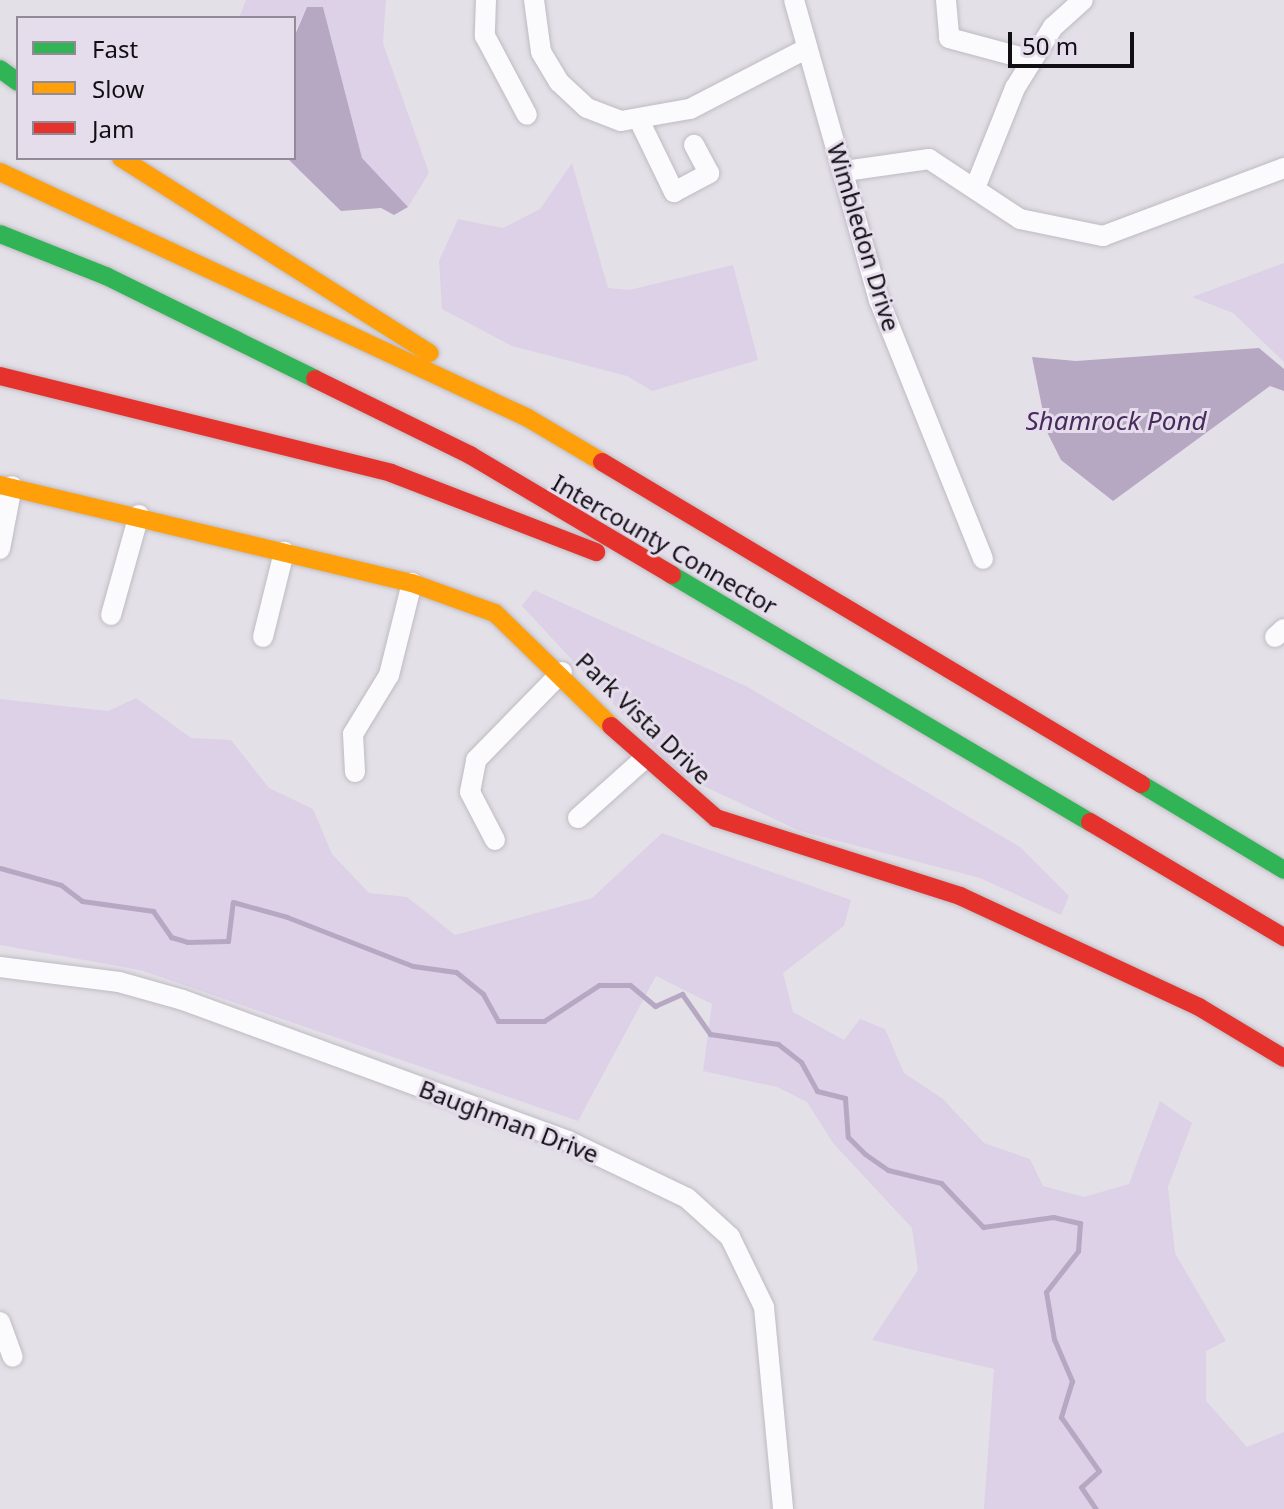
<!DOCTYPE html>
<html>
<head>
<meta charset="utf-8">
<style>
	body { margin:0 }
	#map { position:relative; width:1284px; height:1509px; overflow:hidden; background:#e4e0e8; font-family:"Noto Sans",sans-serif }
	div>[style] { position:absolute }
	.green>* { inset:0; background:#dcd1e6 }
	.water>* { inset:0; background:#b6a7c3 }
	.stream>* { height:5px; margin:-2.5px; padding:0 2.5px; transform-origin:2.5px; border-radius:2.5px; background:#b6a7c3 }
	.roads { filter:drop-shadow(0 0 2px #bebbc1) drop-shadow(0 0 2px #bebbc1) }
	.street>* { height:20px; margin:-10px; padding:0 10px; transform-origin:10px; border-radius:10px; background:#fbfafc }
	.fast>* { height:18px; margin:-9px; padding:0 9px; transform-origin:9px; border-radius:9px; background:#30b455 }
	.slow>* { height:18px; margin:-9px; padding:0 9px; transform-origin:9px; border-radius:9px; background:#ff9f0a }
	.jam>* { height:18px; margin:-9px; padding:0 9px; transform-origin:9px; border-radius:9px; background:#e5322d }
	span { translate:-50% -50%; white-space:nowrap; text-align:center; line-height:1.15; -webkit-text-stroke:6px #e5ddeb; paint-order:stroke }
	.street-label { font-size:24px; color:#120f14 }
	.water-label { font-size:26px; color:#482b5c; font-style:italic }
	.legend { position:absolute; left:16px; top:16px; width:280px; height:144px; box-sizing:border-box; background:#e5ddeb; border:2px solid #918b95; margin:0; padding:10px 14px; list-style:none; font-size:24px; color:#120f14 }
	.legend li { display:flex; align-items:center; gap:16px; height:40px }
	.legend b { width:40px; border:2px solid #918b95 }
	.scale { position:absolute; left:1008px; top:32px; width:126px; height:36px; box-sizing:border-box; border:4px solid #120f14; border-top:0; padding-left:10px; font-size:24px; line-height:28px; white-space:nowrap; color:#120f14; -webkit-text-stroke:6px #e5ddeb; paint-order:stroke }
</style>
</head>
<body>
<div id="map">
	<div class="green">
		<i style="clip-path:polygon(246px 0,386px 0,383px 43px,429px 173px,408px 207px,362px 158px,323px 7px,307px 7px,294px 33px,294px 18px,239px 18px)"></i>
		<i style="clip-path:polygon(572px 163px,608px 288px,629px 290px,733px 265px,758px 360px,652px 391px,627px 376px,512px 346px,442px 309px,439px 261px,458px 219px,503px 228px,540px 209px)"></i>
		<i style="clip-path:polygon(1284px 263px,1284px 362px,1233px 313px,1192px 297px)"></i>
		<i style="clip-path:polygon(534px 590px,746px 686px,1020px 847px,1069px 896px,1061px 915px,980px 878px,800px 831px,678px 774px,522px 606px)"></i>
		<i style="clip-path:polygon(136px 698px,191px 738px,231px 740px,269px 788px,313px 809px,332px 854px,369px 893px,407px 897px,455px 935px,592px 898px,662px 833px,851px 900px,844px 926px,783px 973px,793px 1012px,844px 1040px,860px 1019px,885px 1029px,904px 1073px,943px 1099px,984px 1143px,1030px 1159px,1043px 1186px,1084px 1197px,1129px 1184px,1160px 1101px,1192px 1123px,1168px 1187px,1175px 1253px,1226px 1341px,1206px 1351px,1206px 1401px,1247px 1447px,1284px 1432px,1284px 1509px,984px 1509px,994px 1369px,872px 1340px,918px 1270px,912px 1228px,833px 1143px,807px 1102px,777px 1087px,703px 1071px,712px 1004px,656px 976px,578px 1121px,140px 970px,0 945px,0 699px,108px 711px)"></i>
	</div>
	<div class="water">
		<i style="clip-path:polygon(307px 7px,323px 7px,362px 158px,408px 207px,394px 215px,381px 208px,341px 211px,287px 158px,294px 158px,294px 37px)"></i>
		<i style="clip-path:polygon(1259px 348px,1284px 369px,1284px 391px,1270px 386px,1113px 501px,1061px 460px,1047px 432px,1032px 357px,1076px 361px)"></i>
	</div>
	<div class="stream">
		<i style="left:0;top:868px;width:63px;rotate:15.6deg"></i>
		<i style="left:61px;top:885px;width:26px;rotate:37deg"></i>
		<i style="left:82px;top:901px;width:72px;rotate:8deg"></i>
		<i style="left:153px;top:911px;width:32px;rotate:55deg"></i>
		<i style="left:171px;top:937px;width:17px;rotate:17deg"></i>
		<i style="left:187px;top:942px;width:41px;rotate:-1.4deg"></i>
		<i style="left:228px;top:941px;width:39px;rotate:-83deg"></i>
		<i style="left:233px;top:902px;width:56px;rotate:15.5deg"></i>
		<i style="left:287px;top:917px;width:135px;rotate:21.3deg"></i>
		<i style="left:413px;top:966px;width:43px;rotate:7.9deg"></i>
		<i style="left:456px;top:972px;width:35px;rotate:39deg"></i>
		<i style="left:483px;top:994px;width:31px;rotate:61deg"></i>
		<i style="left:498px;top:1021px;width:46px"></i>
		<i style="left:544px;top:1021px;width:66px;rotate:-33.2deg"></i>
		<i style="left:599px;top:985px;width:31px"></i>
		<i style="left:630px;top:985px;width:33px;rotate:40deg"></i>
		<i style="left:655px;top:1006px;width:30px;rotate:-24deg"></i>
		<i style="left:682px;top:994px;width:49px;rotate:55deg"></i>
		<i style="left:710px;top:1034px;width:69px;rotate:8.4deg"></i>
		<i style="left:778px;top:1044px;width:29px;rotate:38deg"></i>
		<i style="left:801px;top:1062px;width:33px;rotate:61deg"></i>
		<i style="left:817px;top:1091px;width:29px;rotate:14deg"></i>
		<i style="left:845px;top:1098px;width:39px;rotate:86deg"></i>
		<i style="left:848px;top:1137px;width:24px;rotate:45deg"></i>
		<i style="left:865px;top:1154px;width:28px;rotate:35deg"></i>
		<i style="left:888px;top:1170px;width:55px;rotate:13.8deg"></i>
		<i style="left:941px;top:1183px;width:61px;rotate:46.3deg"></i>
		<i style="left:983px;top:1227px;width:71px;rotate:-8.1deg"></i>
		<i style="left:1053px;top:1217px;width:28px;rotate:13deg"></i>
		<i style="left:1080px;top:1223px;width:28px;rotate:94deg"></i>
		<i style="left:1078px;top:1251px;width:52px;rotate:128deg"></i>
		<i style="left:1046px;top:1292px;width:48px;rotate:80.3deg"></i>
		<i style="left:1054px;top:1339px;width:46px;rotate:66.8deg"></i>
		<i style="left:1072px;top:1381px;width:38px;rotate:107deg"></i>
		<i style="left:1061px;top:1417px;width:66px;rotate:54.9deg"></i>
		<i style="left:1099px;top:1471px;width:24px;rotate:138deg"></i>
		<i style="left:1081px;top:1487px;width:27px;rotate:56deg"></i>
	</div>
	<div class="roads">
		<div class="street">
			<i style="left:486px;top:0;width:36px;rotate:92deg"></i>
			<i style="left:485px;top:36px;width:89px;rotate:62deg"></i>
			<i style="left:534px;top:0;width:52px;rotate:82.3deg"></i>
			<i style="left:541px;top:52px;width:35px;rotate:59deg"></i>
			<i style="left:559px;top:82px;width:38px;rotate:43deg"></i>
			<i style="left:587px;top:108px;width:36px;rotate:21deg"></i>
			<i style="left:621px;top:121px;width:70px;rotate:-9.9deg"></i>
			<i style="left:690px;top:109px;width:128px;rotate:-27.4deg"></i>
			<i style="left:794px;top:0;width:312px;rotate:74.2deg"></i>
			<i style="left:879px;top:300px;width:279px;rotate:68.1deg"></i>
			<i style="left:946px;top:0;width:38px;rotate:85deg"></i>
			<i style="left:949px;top:38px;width:85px;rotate:15deg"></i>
			<i style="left:640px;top:122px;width:78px;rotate:64.1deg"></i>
			<i style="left:674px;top:192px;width:40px;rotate:-28deg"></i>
			<i style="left:709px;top:173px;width:32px;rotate:-118deg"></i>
			<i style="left:845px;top:171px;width:85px;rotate:-8.1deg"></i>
			<i style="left:929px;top:159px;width:109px;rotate:33.4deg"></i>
			<i style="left:1020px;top:219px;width:85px;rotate:11.6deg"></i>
			<i style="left:1103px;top:236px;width:193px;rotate:-20.6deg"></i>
			<i style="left:975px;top:188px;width:108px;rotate:-68.2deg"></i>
			<i style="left:1015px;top:88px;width:72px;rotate:-58.1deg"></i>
			<i style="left:1053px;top:27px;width:40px;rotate:-42deg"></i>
			<i style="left:0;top:549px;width:64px;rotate:-79.2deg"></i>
			<i style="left:111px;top:615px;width:104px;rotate:-74.4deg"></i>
			<i style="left:263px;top:637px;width:88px;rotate:-76.1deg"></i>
			<i style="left:1275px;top:637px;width:12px;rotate:-42deg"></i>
			<i style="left:355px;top:772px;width:38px;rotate:-93deg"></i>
			<i style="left:353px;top:734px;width:69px;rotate:-58.6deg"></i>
			<i style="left:389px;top:675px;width:95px;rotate:-76deg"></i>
			<i style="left:578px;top:818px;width:90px;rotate:-41.8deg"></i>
			<i style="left:495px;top:840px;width:54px;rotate:-117.5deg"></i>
			<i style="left:470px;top:792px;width:33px;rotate:-79deg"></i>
			<i style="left:476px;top:760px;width:123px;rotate:-45.7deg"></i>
			<i style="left:0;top:967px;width:120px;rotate:7.2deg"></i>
			<i style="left:119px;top:982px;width:66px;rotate:15.7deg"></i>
			<i style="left:183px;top:1000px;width:410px;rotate:20.1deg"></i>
			<i style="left:568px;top:1141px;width:132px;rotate:25.6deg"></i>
			<i style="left:687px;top:1198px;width:58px;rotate:42.2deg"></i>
			<i style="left:730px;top:1237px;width:78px;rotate:64.1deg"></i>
			<i style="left:764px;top:1307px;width:203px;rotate:84.6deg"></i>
			<i style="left:0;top:1322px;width:37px;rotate:70deg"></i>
		</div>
		<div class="fast">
			<i style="left:0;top:69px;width:22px;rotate:36deg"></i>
			<i style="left:0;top:234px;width:114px;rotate:21.6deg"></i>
			<i style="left:106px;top:276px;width:233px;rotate:26.2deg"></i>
			<i style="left:672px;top:575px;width:486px;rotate:30.6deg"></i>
			<i style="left:1141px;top:784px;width:167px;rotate:31deg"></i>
		</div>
		<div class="slow">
			<i style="left:121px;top:158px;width:365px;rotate:32.3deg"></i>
			<i style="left:0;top:172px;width:582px;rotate:24.98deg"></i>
			<i style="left:528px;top:418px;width:86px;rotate:30.7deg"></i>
			<i style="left:0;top:485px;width:423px;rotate:13.4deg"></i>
			<i style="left:412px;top:583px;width:88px;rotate:19.9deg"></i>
			<i style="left:495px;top:613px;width:162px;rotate:44.2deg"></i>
		</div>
		<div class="jam">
			<i style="left:0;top:376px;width:403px;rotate:13.9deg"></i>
			<i style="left:391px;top:473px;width:220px;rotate:21.1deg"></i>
			<i style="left:315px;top:379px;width:173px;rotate:26.1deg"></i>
			<i style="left:470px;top:455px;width:235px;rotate:30.7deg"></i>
			<i style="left:602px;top:462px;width:628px;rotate:30.85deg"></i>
			<i style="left:611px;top:726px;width:140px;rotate:41.2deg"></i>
			<i style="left:716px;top:818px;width:256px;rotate:17.7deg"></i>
			<i style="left:960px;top:896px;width:264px;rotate:24.9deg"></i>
			<i style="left:1199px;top:1007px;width:99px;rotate:31deg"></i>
			<i style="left:1090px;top:822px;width:226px;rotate:30.7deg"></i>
		</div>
	</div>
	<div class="street-label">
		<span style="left:864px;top:237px;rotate:73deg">Wimbledon Drive</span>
		<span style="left:665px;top:544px;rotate:30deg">Intercounty Connector</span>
		<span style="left:644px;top:718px;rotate:44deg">Park Vista Drive</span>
		<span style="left:509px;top:1121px;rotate:21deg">Baughman Drive</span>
	</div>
	<div class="water-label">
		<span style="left:1116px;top:421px">Shamrock Pond</span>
	</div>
	<ul class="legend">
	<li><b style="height:10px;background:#30b455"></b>Fast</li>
	<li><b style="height:10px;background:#ff9f0a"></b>Slow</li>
	<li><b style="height:10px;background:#e5322d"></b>Jam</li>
	</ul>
	<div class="scale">50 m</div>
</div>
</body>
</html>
